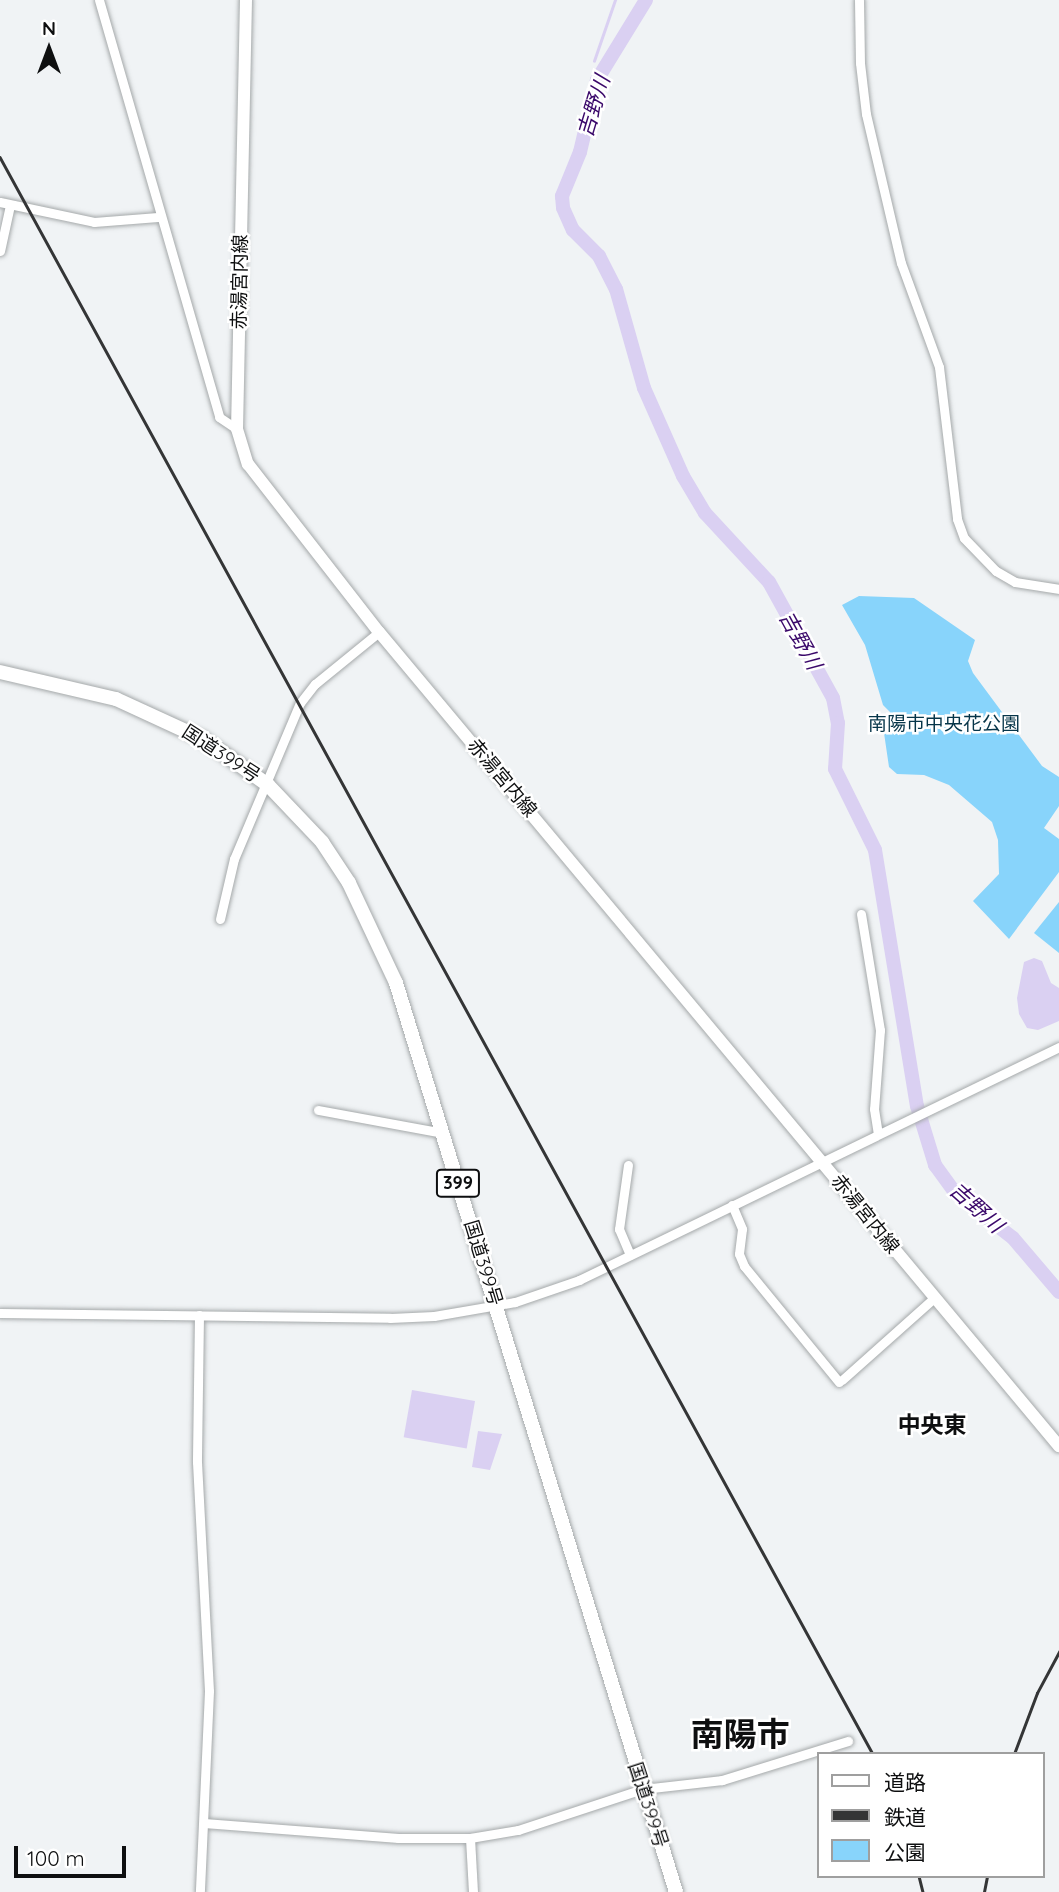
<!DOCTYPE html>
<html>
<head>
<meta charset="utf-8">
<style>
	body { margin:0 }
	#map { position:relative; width:1059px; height:1892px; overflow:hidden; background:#f0f3f5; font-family:Quicksand,"Noto Sans JP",sans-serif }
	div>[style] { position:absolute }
	.green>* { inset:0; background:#88d4fb }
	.water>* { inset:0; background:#dad0f2; transform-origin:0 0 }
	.stream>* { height:2.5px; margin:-1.25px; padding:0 1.25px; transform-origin:1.25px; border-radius:1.25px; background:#dad0f2 }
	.river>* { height:14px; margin:-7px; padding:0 7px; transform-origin:7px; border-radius:7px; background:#dad0f2 }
	.roads { filter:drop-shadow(0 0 2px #a5a9aa) drop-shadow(0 0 2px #a5a9aa) }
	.minor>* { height:9px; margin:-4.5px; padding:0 4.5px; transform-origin:4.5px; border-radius:4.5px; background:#fff }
	.major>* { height:12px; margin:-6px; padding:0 6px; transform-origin:6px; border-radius:6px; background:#fff }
	.highway>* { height:14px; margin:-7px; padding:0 7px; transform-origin:7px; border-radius:7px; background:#fff }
	.rail>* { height:2.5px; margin:-1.25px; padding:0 1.25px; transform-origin:1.25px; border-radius:1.25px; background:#343536 }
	span { translate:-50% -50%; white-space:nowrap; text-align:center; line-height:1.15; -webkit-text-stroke:5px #fff; paint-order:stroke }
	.shield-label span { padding:2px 5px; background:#fff; border:2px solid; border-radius:5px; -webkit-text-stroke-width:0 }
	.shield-label { font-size:18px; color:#0e0f10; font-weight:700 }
	.street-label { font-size:19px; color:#0e0f10 }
	.park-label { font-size:19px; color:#063549 }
	.water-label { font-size:21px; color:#3a086a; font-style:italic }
	.quarter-label { font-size:23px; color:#0e0f10; font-weight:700 }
	.town-label { font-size:33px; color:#0e0f10; font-weight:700 }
	.legend { position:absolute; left:817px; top:1752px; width:228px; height:126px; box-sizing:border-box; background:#fff; border:2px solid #9f9f9f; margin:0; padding:9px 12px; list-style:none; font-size:21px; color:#0e0f10 }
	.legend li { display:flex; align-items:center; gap:14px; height:35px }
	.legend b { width:35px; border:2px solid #9f9f9f }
	.north { position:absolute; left:14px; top:14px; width:70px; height:70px; -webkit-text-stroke:5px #fff; paint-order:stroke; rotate:0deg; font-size:19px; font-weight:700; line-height:28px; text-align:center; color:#0e0f10 }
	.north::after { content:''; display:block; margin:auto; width:24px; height:32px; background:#0e0f10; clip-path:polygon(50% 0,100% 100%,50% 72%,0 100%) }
	.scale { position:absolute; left:14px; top:1846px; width:112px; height:32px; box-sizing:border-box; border:4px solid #0e0f10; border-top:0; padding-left:9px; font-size:21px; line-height:24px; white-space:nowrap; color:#0e0f10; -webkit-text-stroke:5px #fff; paint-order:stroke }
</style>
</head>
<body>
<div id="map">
	<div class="green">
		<i style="clip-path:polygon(859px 596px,914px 598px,975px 640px,968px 661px,973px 673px,1042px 766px,1059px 777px,1059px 806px,1044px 828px,1059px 839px,1059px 872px,1009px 939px,973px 901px,999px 874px,998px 840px,992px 822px,949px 785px,924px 775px,897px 774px,889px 767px,884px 733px,890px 712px,883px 705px,865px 645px,842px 605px)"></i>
		<i style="clip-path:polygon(1059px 902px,1059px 953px,1034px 933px)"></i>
	</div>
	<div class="water">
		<i style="clip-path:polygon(1034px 958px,1042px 961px,1051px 983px,1059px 988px,1059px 1021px,1038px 1030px,1027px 1028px,1019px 1014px,1017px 998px,1024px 962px)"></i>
		<i style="left:412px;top:1390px;width:64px;height:48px;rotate:10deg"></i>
		<i style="clip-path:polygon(478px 1431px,502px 1434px,490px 1470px,472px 1467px)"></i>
	</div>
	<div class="stream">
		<i style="left:594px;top:61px;width:65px;rotate:-71deg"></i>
		<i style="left:597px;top:79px;width:1px;rotate:90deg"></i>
	</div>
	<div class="river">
		<i style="left:646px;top:0;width:94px;rotate:121.5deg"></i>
		<i style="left:597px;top:80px;width:74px;rotate:103.3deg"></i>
		<i style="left:580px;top:152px;width:48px;rotate:112.2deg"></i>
		<i style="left:562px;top:196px;width:12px;rotate:85deg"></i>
		<i style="left:563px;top:208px;width:24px;rotate:66deg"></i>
		<i style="left:573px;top:230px;width:37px;rotate:45deg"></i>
		<i style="left:599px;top:256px;width:37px;rotate:63deg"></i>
		<i style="left:616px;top:289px;width:103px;rotate:74.2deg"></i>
		<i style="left:644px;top:388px;width:96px;rotate:66.1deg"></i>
		<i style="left:683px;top:476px;width:43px;rotate:59.3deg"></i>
		<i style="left:705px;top:513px;width:94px;rotate:47.2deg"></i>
		<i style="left:769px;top:582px;width:132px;rotate:61.1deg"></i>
		<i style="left:833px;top:698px;width:25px;rotate:79deg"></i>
		<i style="left:838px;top:723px;width:46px;rotate:93.7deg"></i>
		<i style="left:835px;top:769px;width:90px;rotate:63.7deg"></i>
		<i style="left:875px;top:850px;width:259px;rotate:80.7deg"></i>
		<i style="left:917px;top:1106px;width:62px;rotate:73deg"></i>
		<i style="left:935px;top:1165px;width:34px;rotate:54deg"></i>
		<i style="left:955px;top:1193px;width:73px;rotate:37.8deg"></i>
		<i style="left:1013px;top:1238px;width:71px;rotate:49.6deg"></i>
	</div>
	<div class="roads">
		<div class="minor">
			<i style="left:99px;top:0;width:434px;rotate:73.9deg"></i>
			<i style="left:219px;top:417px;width:22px;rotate:34deg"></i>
			<i style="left:859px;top:0;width:63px;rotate:89.1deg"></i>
			<i style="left:860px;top:63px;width:51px;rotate:83.3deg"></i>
			<i style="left:866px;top:114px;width:153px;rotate:76.8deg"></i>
			<i style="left:901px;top:263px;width:111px;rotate:69.9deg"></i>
			<i style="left:939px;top:367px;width:153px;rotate:83.2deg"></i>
			<i style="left:957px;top:519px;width:20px;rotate:70deg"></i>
			<i style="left:964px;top:538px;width:46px;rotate:45.9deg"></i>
			<i style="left:996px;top:571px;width:22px;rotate:30deg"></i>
			<i style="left:1015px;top:582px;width:45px;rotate:9deg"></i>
			<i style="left:0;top:202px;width:96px;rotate:12deg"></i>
			<i style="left:94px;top:222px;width:64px;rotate:-4.5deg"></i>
			<i style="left:0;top:251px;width:47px;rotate:-77.7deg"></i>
			<i style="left:861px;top:914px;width:118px;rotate:80.7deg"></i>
			<i style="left:880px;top:1030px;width:79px;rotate:94.3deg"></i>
			<i style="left:874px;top:1109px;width:25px;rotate:81deg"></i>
			<i style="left:220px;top:919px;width:62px;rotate:-76.9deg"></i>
			<i style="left:234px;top:859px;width:169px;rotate:-67.1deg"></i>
			<i style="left:300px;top:703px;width:24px;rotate:-52deg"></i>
			<i style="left:315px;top:684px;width:82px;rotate:-39.1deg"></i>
			<i style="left:318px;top:1110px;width:127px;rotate:10.4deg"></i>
			<i style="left:628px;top:1165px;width:65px;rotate:98deg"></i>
			<i style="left:619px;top:1229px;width:28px;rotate:67deg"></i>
			<i style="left:732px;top:1205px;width:26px;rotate:67deg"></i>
			<i style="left:742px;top:1229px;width:25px;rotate:97deg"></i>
			<i style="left:739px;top:1254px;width:13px;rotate:67deg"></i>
			<i style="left:744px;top:1266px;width:150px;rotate:50.7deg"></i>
			<i style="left:0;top:1313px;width:390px;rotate:0.7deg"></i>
			<i style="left:390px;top:1318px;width:44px;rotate:-2.6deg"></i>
			<i style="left:434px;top:1316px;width:82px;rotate:-9.8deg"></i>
			<i style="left:515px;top:1302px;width:68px;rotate:-19deg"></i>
			<i style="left:579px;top:1280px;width:534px;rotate:-25.89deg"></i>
			<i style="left:199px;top:1315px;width:147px;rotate:90.8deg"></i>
			<i style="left:197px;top:1462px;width:229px;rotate:87deg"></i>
			<i style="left:209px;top:1691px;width:201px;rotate:92.6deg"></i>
			<i style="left:842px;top:1380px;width:123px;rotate:-41.7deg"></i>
			<i style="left:204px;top:1823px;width:195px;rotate:4.4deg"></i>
			<i style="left:398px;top:1838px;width:72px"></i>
			<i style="left:470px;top:1838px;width:49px;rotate:-9.5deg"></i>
			<i style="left:518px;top:1830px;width:132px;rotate:-18.2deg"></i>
			<i style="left:643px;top:1789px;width:80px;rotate:-6.5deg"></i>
			<i style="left:722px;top:1780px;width:132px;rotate:-17.2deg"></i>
			<i style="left:470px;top:1838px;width:54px;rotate:86.8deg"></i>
		</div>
		<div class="major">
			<i style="left:246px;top:0;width:429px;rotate:91.2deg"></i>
			<i style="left:237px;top:429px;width:37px;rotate:73deg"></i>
			<i style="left:248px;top:464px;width:213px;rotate:52.1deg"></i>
			<i style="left:379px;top:632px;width:1061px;rotate:50.13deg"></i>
		</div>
		<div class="highway">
			<i style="left:0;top:672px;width:119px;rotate:13.1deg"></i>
			<i style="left:116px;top:699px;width:96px;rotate:24.7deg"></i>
			<i style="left:203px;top:739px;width:80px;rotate:35.3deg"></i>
			<i style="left:268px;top:785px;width:79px;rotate:46.5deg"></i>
			<i style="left:322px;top:842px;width:49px;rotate:56.6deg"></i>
			<i style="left:349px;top:883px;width:110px;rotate:64.8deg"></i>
			<i style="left:396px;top:983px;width:951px;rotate:72.88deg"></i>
		</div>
	</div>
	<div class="rail">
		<i style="left:0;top:157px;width:1820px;rotate:61.34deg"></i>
		<i style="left:1014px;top:1754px;width:65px;rotate:-69.3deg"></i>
		<i style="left:1037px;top:1693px;width:47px;rotate:-61.8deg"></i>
		<i style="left:919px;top:1876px;width:16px;rotate:76deg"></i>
		<i style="left:984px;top:1892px;width:16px;rotate:-79deg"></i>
	</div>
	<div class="shield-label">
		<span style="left:458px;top:1183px">399</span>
	</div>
	<div class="street-label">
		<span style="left:240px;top:282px;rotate:-89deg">赤湯宮内線</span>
		<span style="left:221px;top:754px;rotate:33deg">国道399号</span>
		<span style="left:502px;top:778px;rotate:50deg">赤湯宮内線</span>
		<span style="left:865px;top:1214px;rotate:51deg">赤湯宮内線</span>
		<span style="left:483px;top:1263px;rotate:73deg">国道399号</span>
		<span style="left:648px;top:1805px;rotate:72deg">国道399号</span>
	</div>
	<div class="park-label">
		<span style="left:944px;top:724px">南陽市中央花公園</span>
	</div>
	<div class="water-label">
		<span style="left:593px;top:106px;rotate:-73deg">吉野川</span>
		<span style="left:801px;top:640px;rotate:61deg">吉野川</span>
		<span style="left:977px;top:1207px;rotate:42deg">吉野川</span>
	</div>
	<div class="quarter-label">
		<span style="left:932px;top:1425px">中央東</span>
	</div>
	<div class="town-label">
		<span style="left:740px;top:1734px">南陽市</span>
	</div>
	<ul class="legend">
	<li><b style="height:9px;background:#fff"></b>道路</li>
	<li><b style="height:9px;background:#343536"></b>鉄道</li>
	<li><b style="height:19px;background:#88d4fb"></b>公園</li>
	</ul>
	<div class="north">N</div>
	<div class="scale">100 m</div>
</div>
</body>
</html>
